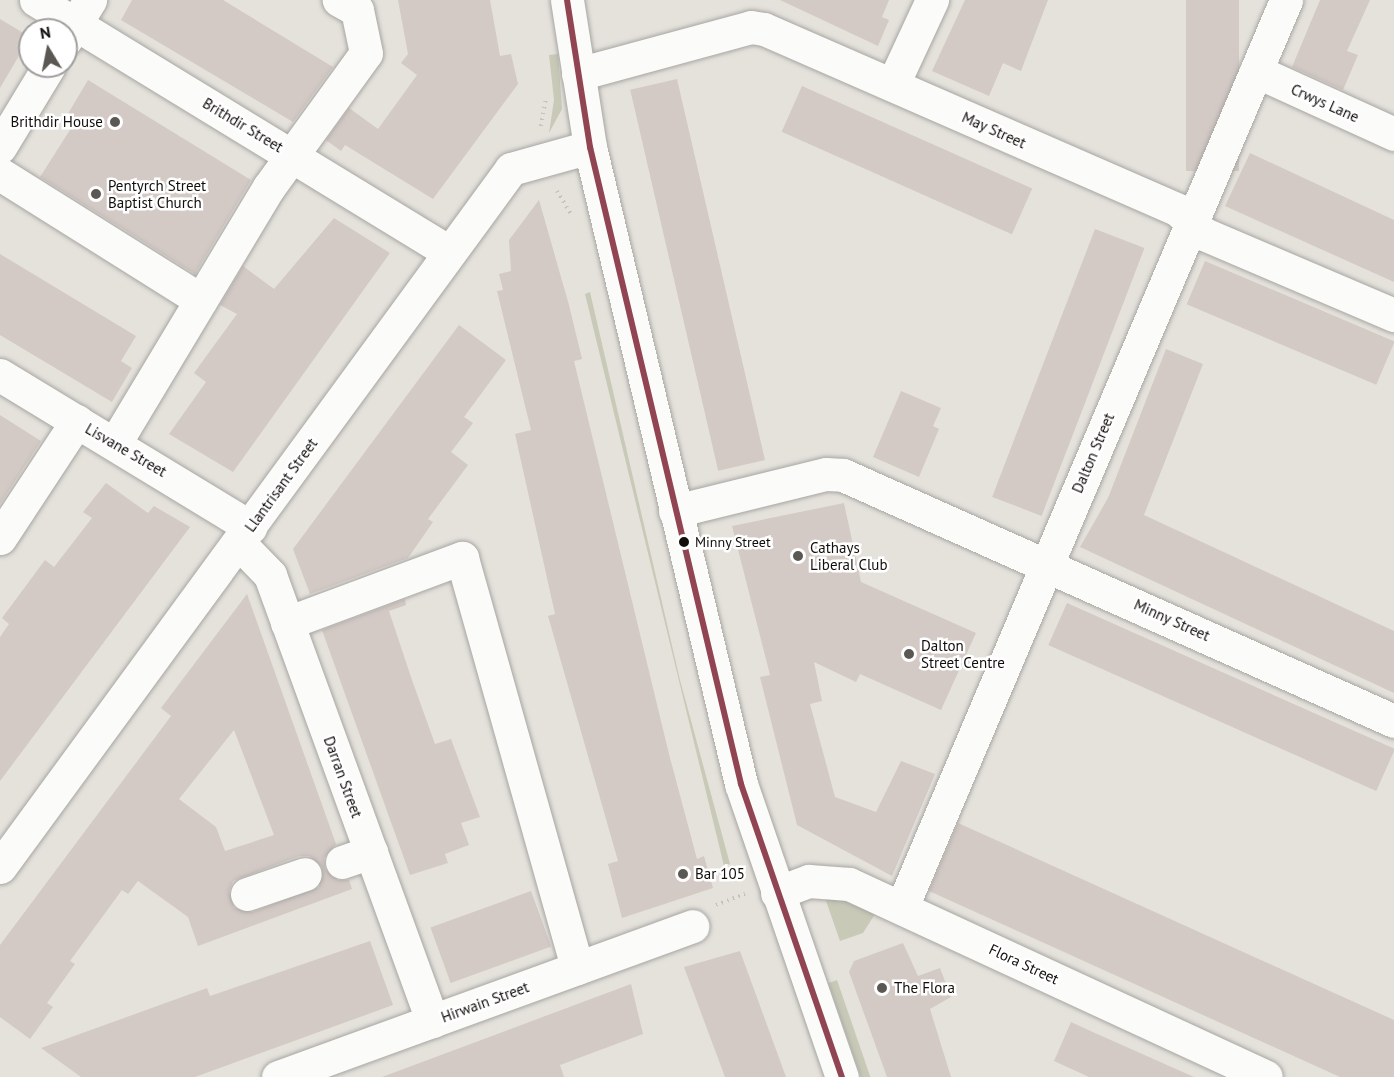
<!DOCTYPE html>
<html>
<head>
<meta charset="utf-8">
<style>
	body { margin:0 }
	#map { position:relative; width:1394px; height:1077px; overflow:hidden; background:#e5e2dc; font-family:"PT Sans",sans-serif }
	div>[style] { position:absolute }
	.green>* { inset:0; background:#c8cab7; transform-origin:0 0 }
	.building>* { inset:0; background:#d3c9c5; transform-origin:0 0 }
	.path>* { height:4px; margin-top:-2px; transform-origin:0; background:repeating-linear-gradient(90deg,#c2c2bf 0 1.5px,transparent 0 6px) }
	.roads { filter:drop-shadow(0 0 2px #a8a6a2) drop-shadow(0 0 2px #a8a6a2) }
	.minor>* { height:33px; margin:-16.5px; padding:0 16.5px; transform-origin:16.5px; border-radius:16.5px; background:#fbfbfa }
	.bus-1>* { height:6px; margin:-3px; padding:0 3px; transform-origin:3px; border-radius:3px; background:#914451 }
	.dots>* { width:16px; height:16px; translate:-50% -50%; box-sizing:border-box; border:3px solid #fff; border-radius:50% }
	span { translate:-50% -50%; white-space:nowrap; text-align:center; line-height:1.15; -webkit-text-stroke:5px #fff; paint-order:stroke }
	.bus-label { font-size:14px; color:#110e0b }
	.left { translate:0 -50%; text-align:left }
	.street-label { font-size:15px; color:#110e0b }
	.poi-label { font-size:15px; color:#110e0b }
	.right { translate:-100% -50%; text-align:right }
	.north { position:absolute; left:18px; top:18px; width:60px; height:60px; box-sizing:border-box; background:#fff; border:2px solid #a09f9d; border-radius:50%; rotate:350deg; font-size:16px; font-weight:700; line-height:24px; text-align:center; color:#110e0b }
	.north::after { content:''; display:block; margin:auto; width:21px; height:27px; background:#5b5854; clip-path:polygon(50% 0,100% 100%,50% 72%,0 100%) }
</style>
</head>
<body>
<div id="map">
	<div class="green">
		<i style="clip-path:polygon(558px 54px,562px 109px,549px 133px,554px 100px,549px 55px)"></i>
		<i style="clip-path:polygon(590px 292px,680px 680px,730px 864px,724px 866px,585px 294px)"></i>
		<i style="clip-path:polygon(825px 898px,849px 902px,875px 914px,863px 933px,840px 941px)"></i>
		<i style="left:837px;top:980px;width:103px;height:9px;rotate:71deg"></i>
	</div>
	<div class="building">
		<i style="clip-path:polygon(132px 0,223px 0,333px 67px,293px 122px,121px 20px)"></i>
		<i style="clip-path:polygon(398px 0,490px 0,500px 56px,511px 54px,518px 84px,433px 199px,345px 145px,341px 151px,326px 140px,349px 108px,378px 129px,417px 75px,401px 63px,408px 54px)"></i>
		<i style="clip-path:polygon(780px 0,889px 0,882px 17px,889px 20px,878px 46px)"></i>
		<i style="clip-path:polygon(965px 0,1048px 0,1021px 71px,1003px 63px,989px 96px,932px 71px)"></i>
		<i style="left:1186px;top:0;width:53px;height:171px"></i>
		<i style="clip-path:polygon(1320px 0,1370px 0,1347px 51px,1358px 55px,1343px 90px,1292px 67px)"></i>
		<i style="clip-path:polygon(0 19px,30px 37px,0 88px)"></i>
		<i style="left:677px;top:79px;width:391px;height:48px;rotate:77deg"></i>
		<i style="clip-path:polygon(88px 80px,251px 180px,195px 274px,40px 177px,75px 122px,66px 117px)"></i>
		<i style="left:802px;top:86px;width:252px;height:50px;rotate:24deg"></i>
		<i style="clip-path:polygon(1250px 153px,1394px 220px,1394px 282px,1225px 206px)"></i>
		<i style="clip-path:polygon(539px 200px,569px 305px,582px 359px,574px 361px,669px 754px,697px 859px,704px 856px,713px 888px,622px 918px,608px 864px,618px 861px,548px 616px,555px 614px,515px 434px,531px 430px,497px 291px,503px 290px,499px 274px,511px 271px,509px 240px)"></i>
		<i style="clip-path:polygon(334px 218px,390px 253px,233px 472px,169px 434px,206px 382px,194px 373px,237px 314px,220px 305px,243px 266px,274px 289px)"></i>
		<i style="left:1095px;top:229px;width:53px;height:287px;rotate:21deg"></i>
		<i style="clip-path:polygon(0 254px,136px 336px,121px 361px,132px 368px,112px 402px,0 335px)"></i>
		<i style="left:1205px;top:261px;width:206px;height:47px;rotate:23deg"></i>
		<i style="clip-path:polygon(459px 325px,506px 360px,464px 417px,473px 423px,451px 452px,468px 465px,428px 519px,433px 522px,408px 558px,310px 594px,293px 549px)"></i>
		<i style="clip-path:polygon(1166px 349px,1203px 364px,1144px 515px,1394px 631px,1394px 693px,1080px 547px,1108px 498px)"></i>
		<i style="clip-path:polygon(901px 391px,941px 408px,933px 426px,939px 429px,919px 477px,873px 457px)"></i>
		<i style="clip-path:polygon(0 415px,41px 441px,0 504px)"></i>
		<i style="clip-path:polygon(106px 483px,148px 513px,154px 506px,190px 527px,0 781px,0 637px,9px 624px,2px 618px,45px 560px,54px 567px,92px 518px,83px 512px)"></i>
		<i style="clip-path:polygon(844px 503px,861px 582px,976px 633px,941px 710px,860px 674px,856px 682px,814px 662px,822px 701px,810px 704px,835px 797px,876px 812px,901px 761px,935px 774px,892px 876px,797px 825px,760px 677px,770px 675px,732px 526px)"></i>
		<i style="clip-path:polygon(evenodd,247px 594px,336px 844px,324px 858px,325px 869px,338px 880px,349px 880px,352px 889px,198px 946px,188px 917px,138px 881px,128px 894px,122px 890px,70px 961px,75px 964px,47px 1003px,53px 1007px,30px 1039px,0 1017px,0 945px,171px 716px,161px 708px,247px 594px,234px 730px,274px 835px,225px 851px,216px 827px,179px 799px,234px 730px,247px 594px,299px 856px,309px 856px,322px 867px,319px 887px,253px 912px,234px 908px,229px 891px,233px 881px,299px 856px)"></i>
		<i style="clip-path:polygon(405px 599px,406px 605px,389px 611px,412px 680px,435px 744px,451px 739px,480px 817px,461px 823px,469px 845px,445px 854px,448px 863px,410px 875px,322px 630px)"></i>
		<i style="left:1067px;top:603px;width:359px;height:46px;rotate:24deg"></i>
		<i style="clip-path:polygon(958px 823px,1394px 1020px,1394px 1077px,1340px 1077px,929px 891px)"></i>
		<i style="left:531px;top:891px;width:59px;height:107px;rotate:70deg"></i>
		<i style="clip-path:polygon(370px 941px,393px 1005px,195px 1077px,81px 1077px,41px 1048px,207px 988px,210px 996px)"></i>
		<i style="clip-path:polygon(903px 943px,918px 976px,940px 968px,951px 997px,930px 1009px,951px 1077px,887px 1077px,849px 972px,854px 961px)"></i>
		<i style="clip-path:polygon(740px 951px,786px 1077px,725px 1077px,684px 967px)"></i>
		<i style="clip-path:polygon(631px 984px,643px 1034px,560px 1065px,564px 1077px,382px 1077px)"></i>
		<i style="clip-path:polygon(1071px 1022px,1095px 1033px,1194px 1077px,1089px 1077px,1054px 1061px)"></i>
	</div>
	<div class="path">
		<i style="left:541px;top:126px;width:28px;rotate:-80deg"></i>
		<i style="left:557px;top:191px;width:26px;rotate:59deg"></i>
		<i style="left:716px;top:905px;width:31px;rotate:-21deg"></i>
	</div>
	<div class="roads">
		<div class="minor">
			<i style="left:36px;top:0;width:484px;rotate:31.4deg"></i>
			<i style="left:567px;top:0;width:149px;rotate:81.1deg"></i>
			<i style="left:590px;top:147px;width:655px;rotate:76.66deg"></i>
			<i style="left:741px;top:784px;width:310px;rotate:71deg"></i>
			<i style="left:66px;top:39px;width:46px;rotate:-58.4deg"></i>
			<i style="left:1256px;top:71px;width:152px;rotate:24.5deg"></i>
			<i style="left:578px;top:74px;width:179px;rotate:-15.2deg"></i>
			<i style="left:751px;top:27px;width:13px;rotate:9deg"></i>
			<i style="left:764px;top:29px;width:452px;rotate:23.6deg"></i>
			<i style="left:1178px;top:210px;width:35px;rotate:43deg"></i>
			<i style="left:1204px;top:234px;width:207px;rotate:23.1deg"></i>
			<i style="left:893px;top:84px;width:93px;rotate:-65.1deg"></i>
			<i style="left:0;top:147px;width:95px;rotate:-58.8deg"></i>
			<i style="left:0;top:174px;width:237px;rotate:32.1deg"></i>
			<i style="left:0;top:375px;width:293px;rotate:31.3deg"></i>
			<i style="left:115px;top:443px;width:299px;rotate:-59deg"></i>
			<i style="left:269px;top:187px;width:165px;rotate:-54.1deg"></i>
			<i style="left:366px;top:53px;width:44px;rotate:-101.8deg"></i>
			<i style="left:357px;top:10px;width:21px;rotate:-151deg"></i>
			<i style="left:675px;top:511px;width:155px;rotate:-13.8deg"></i>
			<i style="left:826px;top:474px;width:17px;rotate:3deg"></i>
			<i style="left:843px;top:475px;width:603px;rotate:24.06deg"></i>
			<i style="left:0;top:538px;width:140px;rotate:-56.7deg"></i>
			<i style="left:239px;top:543px;width:45px;rotate:45.9deg"></i>
			<i style="left:270px;top:575px;width:475px;rotate:70deg"></i>
			<i style="left:287px;top:623px;width:187px;rotate:-20.4deg"></i>
			<i style="left:462px;top:558px;width:426px;rotate:74.3deg"></i>
			<i style="left:342px;top:862px;width:31px;rotate:-19deg"></i>
			<i style="left:0;top:867px;width:865px;rotate:-53.79deg"></i>
			<i style="left:511px;top:169px;width:82px;rotate:-15.6deg"></i>
			<i style="left:777px;top:893px;width:34px;rotate:-21deg"></i>
			<i style="left:809px;top:881px;width:40px;rotate:4.3deg"></i>
			<i style="left:849px;top:884px;width:459px;rotate:24.8deg"></i>
			<i style="left:247px;top:894px;width:61px;rotate:-19deg"></i>
			<i style="left:902px;top:907px;width:985px;rotate:-67.05deg"></i>
			<i style="left:278px;top:1077px;width:441px;rotate:-20deg"></i>
		</div>
	</div>
	<div class="bus-1">
		<i style="left:567px;top:0;width:149px;rotate:81.1deg"></i>
		<i style="left:590px;top:147px;width:655px;rotate:76.66deg"></i>
		<i style="left:741px;top:784px;width:310px;rotate:71deg"></i>
	</div>
	<div class="dots">
		<i style="left:115px;top:122px;background:#5b5854"></i>
		<i style="left:96px;top:194px;background:#5b5854"></i>
		<i style="left:684px;top:542px;background:#110e0b"></i>
		<i style="left:798px;top:556px;background:#5b5854"></i>
		<i style="left:909px;top:654px;background:#5b5854"></i>
		<i style="left:683px;top:874px;background:#5b5854"></i>
		<i style="left:882px;top:988px;background:#5b5854"></i>
	</div>
	<div class="bus-label">
		<span class="left" style="left:695px;top:542px">Minny Street</span>
	</div>
	<div class="street-label">
		<span style="left:1325px;top:103px;rotate:24deg">Crwys Lane</span>
		<span style="left:243px;top:125px;rotate:31deg">Brithdir Street</span>
		<span style="left:994px;top:130px;rotate:24deg">May Street</span>
		<span style="left:126px;top:450px;rotate:30deg">Lisvane Street</span>
		<span style="left:1093px;top:453px;rotate:-67deg">Dalton Street</span>
		<span style="left:281px;top:485px;rotate:-54deg">Llantrisant Street</span>
		<span style="left:1172px;top:620px;rotate:24deg">Minny Street</span>
		<span style="left:343px;top:777px;rotate:70deg">Darran Street</span>
		<span style="left:1024px;top:964px;rotate:25deg">Flora Street</span>
		<span style="left:485px;top:1002px;rotate:-20deg">Hirwain Street</span>
	</div>
	<div class="poi-label">
		<span class="right" style="left:103px;top:122px">Brithdir House</span>
		<span class="left" style="left:108px;top:194px">Pentyrch Street<br>Baptist Church</span>
		<span class="left" style="left:810px;top:556px">Cathays<br>Liberal Club</span>
		<span class="left" style="left:921px;top:654px">Dalton<br>Street Centre</span>
		<span class="left" style="left:695px;top:874px">Bar 105</span>
		<span class="left" style="left:894px;top:988px">The Flora</span>
	</div>
	<div class="north">N</div>
</div>
</body>
</html>
